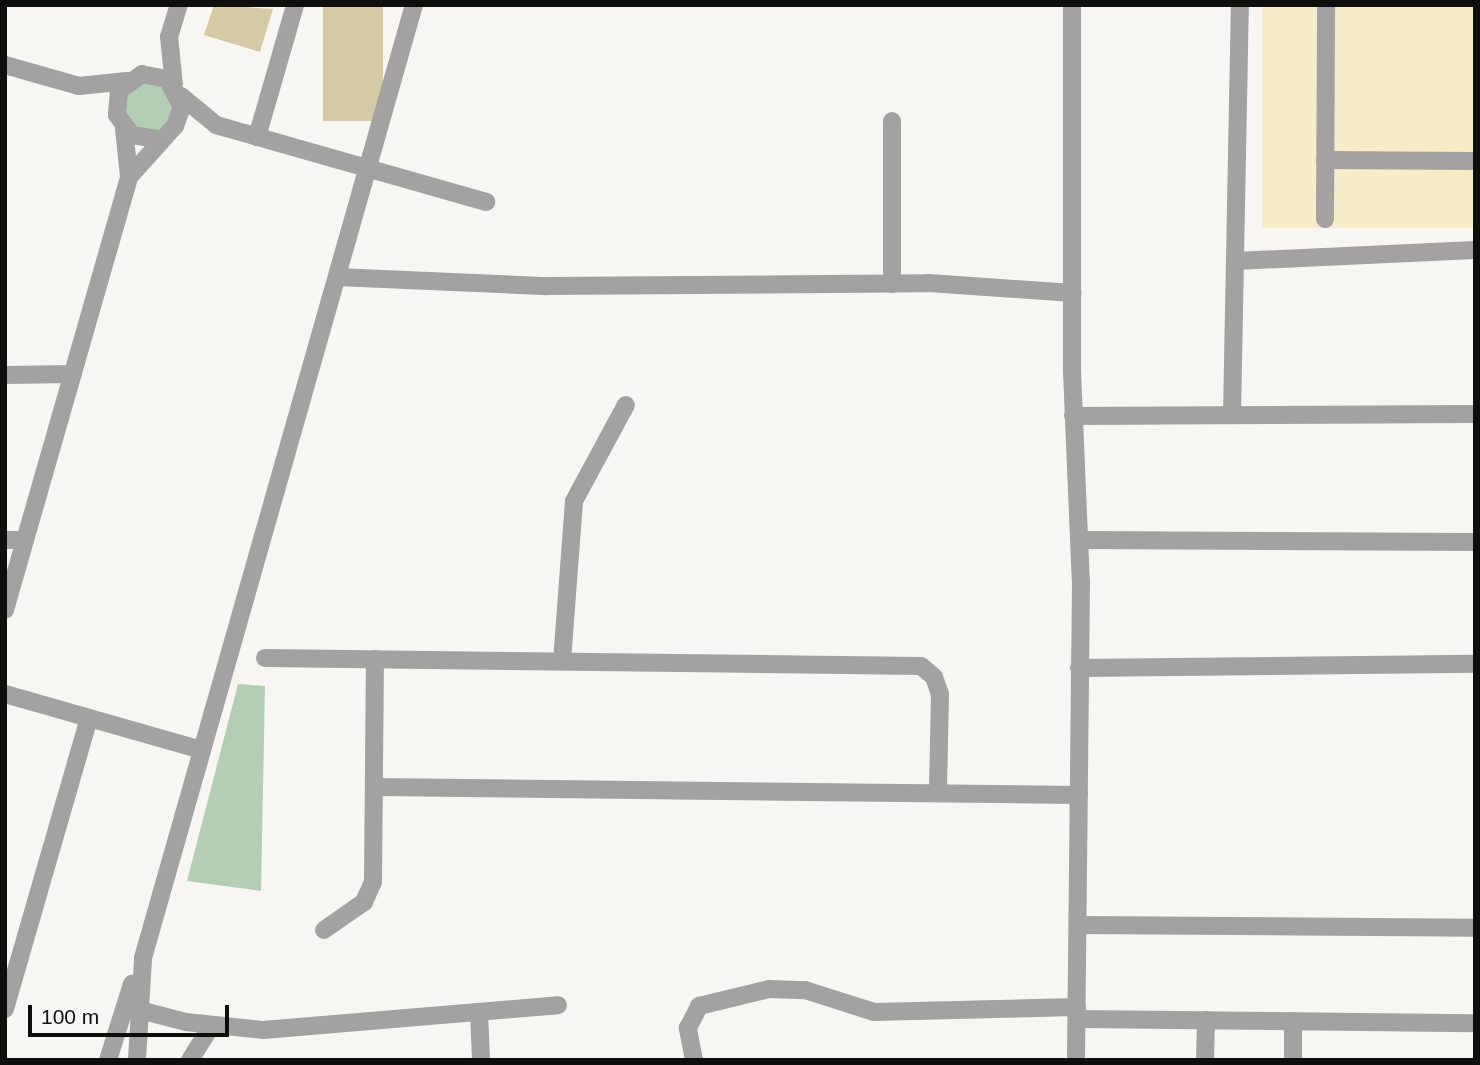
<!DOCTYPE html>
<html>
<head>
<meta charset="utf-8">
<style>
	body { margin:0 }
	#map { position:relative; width:1480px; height:1065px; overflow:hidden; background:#f7f6f3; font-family:Arial,sans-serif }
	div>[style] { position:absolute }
	.green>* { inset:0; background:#b2ceb3 }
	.round { border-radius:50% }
	.sand>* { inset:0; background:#f6ecc7; transform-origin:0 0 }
	.building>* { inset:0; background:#d6caa6; transform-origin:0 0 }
	.minor>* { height:18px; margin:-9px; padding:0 9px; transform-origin:9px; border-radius:9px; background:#a3a1a1 }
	span { translate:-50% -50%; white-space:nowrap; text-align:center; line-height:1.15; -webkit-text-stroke:5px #f7f6f3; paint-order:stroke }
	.frame { position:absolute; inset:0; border:7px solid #0e0e0d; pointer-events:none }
	.scale { position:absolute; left:28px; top:1005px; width:201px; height:32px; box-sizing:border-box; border:4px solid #0e0e0d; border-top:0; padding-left:9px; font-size:21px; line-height:24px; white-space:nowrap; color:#0e0e0d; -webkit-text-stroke:5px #f7f6f3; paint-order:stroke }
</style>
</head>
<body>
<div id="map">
	<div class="green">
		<i class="round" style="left:123px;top:83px;width:50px;height:50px"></i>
		<i style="clip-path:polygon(238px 684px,265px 686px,261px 891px,187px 881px)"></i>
	</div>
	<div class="sand">
		<i style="left:1262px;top:5px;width:213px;height:223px"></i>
	</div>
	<div class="building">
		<i style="clip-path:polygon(214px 5px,273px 9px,260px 52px,204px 35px)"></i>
		<i style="left:323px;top:5px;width:60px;height:116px"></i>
	</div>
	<div class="minor">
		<i style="left:1072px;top:5px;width:366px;rotate:90deg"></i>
		<i style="left:1072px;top:371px;width:211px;rotate:87.6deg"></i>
		<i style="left:1081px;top:582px;width:478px;rotate:90.6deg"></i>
		<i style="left:5px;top:65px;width:77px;rotate:15.8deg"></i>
		<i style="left:79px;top:86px;width:48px;rotate:-5.9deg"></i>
		<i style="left:174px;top:85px;width:48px;rotate:-95.9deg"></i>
		<i style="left:169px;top:37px;width:34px;rotate:-73deg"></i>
		<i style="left:181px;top:96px;width:45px;rotate:39.6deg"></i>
		<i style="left:216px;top:125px;width:281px;rotate:15.9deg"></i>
		<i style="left:257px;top:137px;width:137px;rotate:-73.9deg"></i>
		<i style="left:1325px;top:160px;width:150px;rotate:0.4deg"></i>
		<i style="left:129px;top:177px;width:69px;rotate:-48deg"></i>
		<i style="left:175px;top:126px;width:20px;rotate:-70deg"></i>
		<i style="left:182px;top:107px;width:32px;rotate:-118deg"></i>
		<i style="left:167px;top:79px;width:25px;rotate:-169deg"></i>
		<i style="left:142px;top:74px;width:29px;rotate:144deg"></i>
		<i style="left:119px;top:91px;width:24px;rotate:95deg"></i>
		<i style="left:117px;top:115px;width:25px;rotate:53deg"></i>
		<i style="left:132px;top:135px;width:26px;rotate:9deg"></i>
		<i style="left:1325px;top:219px;width:214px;rotate:-89.7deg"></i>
		<i style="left:1235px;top:261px;width:240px;rotate:-2.6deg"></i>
		<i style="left:337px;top:277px;width:210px;rotate:2.5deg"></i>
		<i style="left:547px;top:286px;width:382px;rotate:-0.4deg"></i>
		<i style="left:929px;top:283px;width:144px;rotate:4deg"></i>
		<i style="left:892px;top:284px;width:163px;rotate:-90deg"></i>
		<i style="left:5px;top:375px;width:68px;rotate:-0.8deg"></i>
		<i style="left:1232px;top:415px;width:410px;rotate:-88.9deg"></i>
		<i style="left:1073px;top:416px;width:402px;rotate:-0.3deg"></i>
		<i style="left:5px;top:540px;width:20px"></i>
		<i style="left:1080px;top:540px;width:395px;rotate:0.3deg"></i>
		<i style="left:5px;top:610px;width:450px;rotate:-74deg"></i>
		<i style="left:129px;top:177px;width:49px;rotate:-95.8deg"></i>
		<i style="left:265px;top:658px;width:656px;rotate:0.7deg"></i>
		<i style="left:921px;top:666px;width:17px;rotate:40deg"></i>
		<i style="left:934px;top:677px;width:18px;rotate:71deg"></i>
		<i style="left:940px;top:694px;width:99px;rotate:91.2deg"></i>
		<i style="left:562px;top:661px;width:160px;rotate:-85.7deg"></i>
		<i style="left:574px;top:501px;width:109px;rotate:-61.6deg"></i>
		<i style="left:1079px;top:668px;width:396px;rotate:-0.6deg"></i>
		<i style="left:5px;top:694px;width:205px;rotate:15.9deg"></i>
		<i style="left:374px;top:787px;width:705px;rotate:0.65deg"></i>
		<i style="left:1078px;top:925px;width:397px;rotate:0.4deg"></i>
		<i style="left:324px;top:930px;width:49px;rotate:-35deg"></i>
		<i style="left:364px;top:902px;width:22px;rotate:-66deg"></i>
		<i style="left:373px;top:882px;width:223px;rotate:-89.5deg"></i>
		<i style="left:5px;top:1009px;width:303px;rotate:-73.9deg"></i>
		<i style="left:136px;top:1009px;width:52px;rotate:14.6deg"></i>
		<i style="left:186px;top:1022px;width:77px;rotate:5.9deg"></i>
		<i style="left:263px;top:1030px;width:296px;rotate:-4.8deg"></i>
		<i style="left:479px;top:1012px;width:48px;rotate:87.6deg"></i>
		<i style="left:1077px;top:1019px;width:398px;rotate:0.6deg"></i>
		<i style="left:108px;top:1060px;width:80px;rotate:-72.5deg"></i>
		<i style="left:137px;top:1060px;width:102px;rotate:-86.6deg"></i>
		<i style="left:143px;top:958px;width:991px;rotate:-74.13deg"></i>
		<i style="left:190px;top:1060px;width:40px;rotate:-58deg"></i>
		<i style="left:694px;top:1060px;width:33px;rotate:-101deg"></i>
		<i style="left:688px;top:1028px;width:25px;rotate:-63deg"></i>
		<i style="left:699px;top:1006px;width:72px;rotate:-13.7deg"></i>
		<i style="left:769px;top:989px;width:36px;rotate:2deg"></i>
		<i style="left:805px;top:990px;width:72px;rotate:17.7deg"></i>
		<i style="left:874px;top:1012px;width:203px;rotate:-1.4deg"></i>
		<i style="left:1205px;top:1060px;width:40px;rotate:-88.6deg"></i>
		<i style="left:1293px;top:1060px;width:39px;rotate:-90deg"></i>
	</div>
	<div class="frame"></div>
	<div class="scale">100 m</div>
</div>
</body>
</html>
